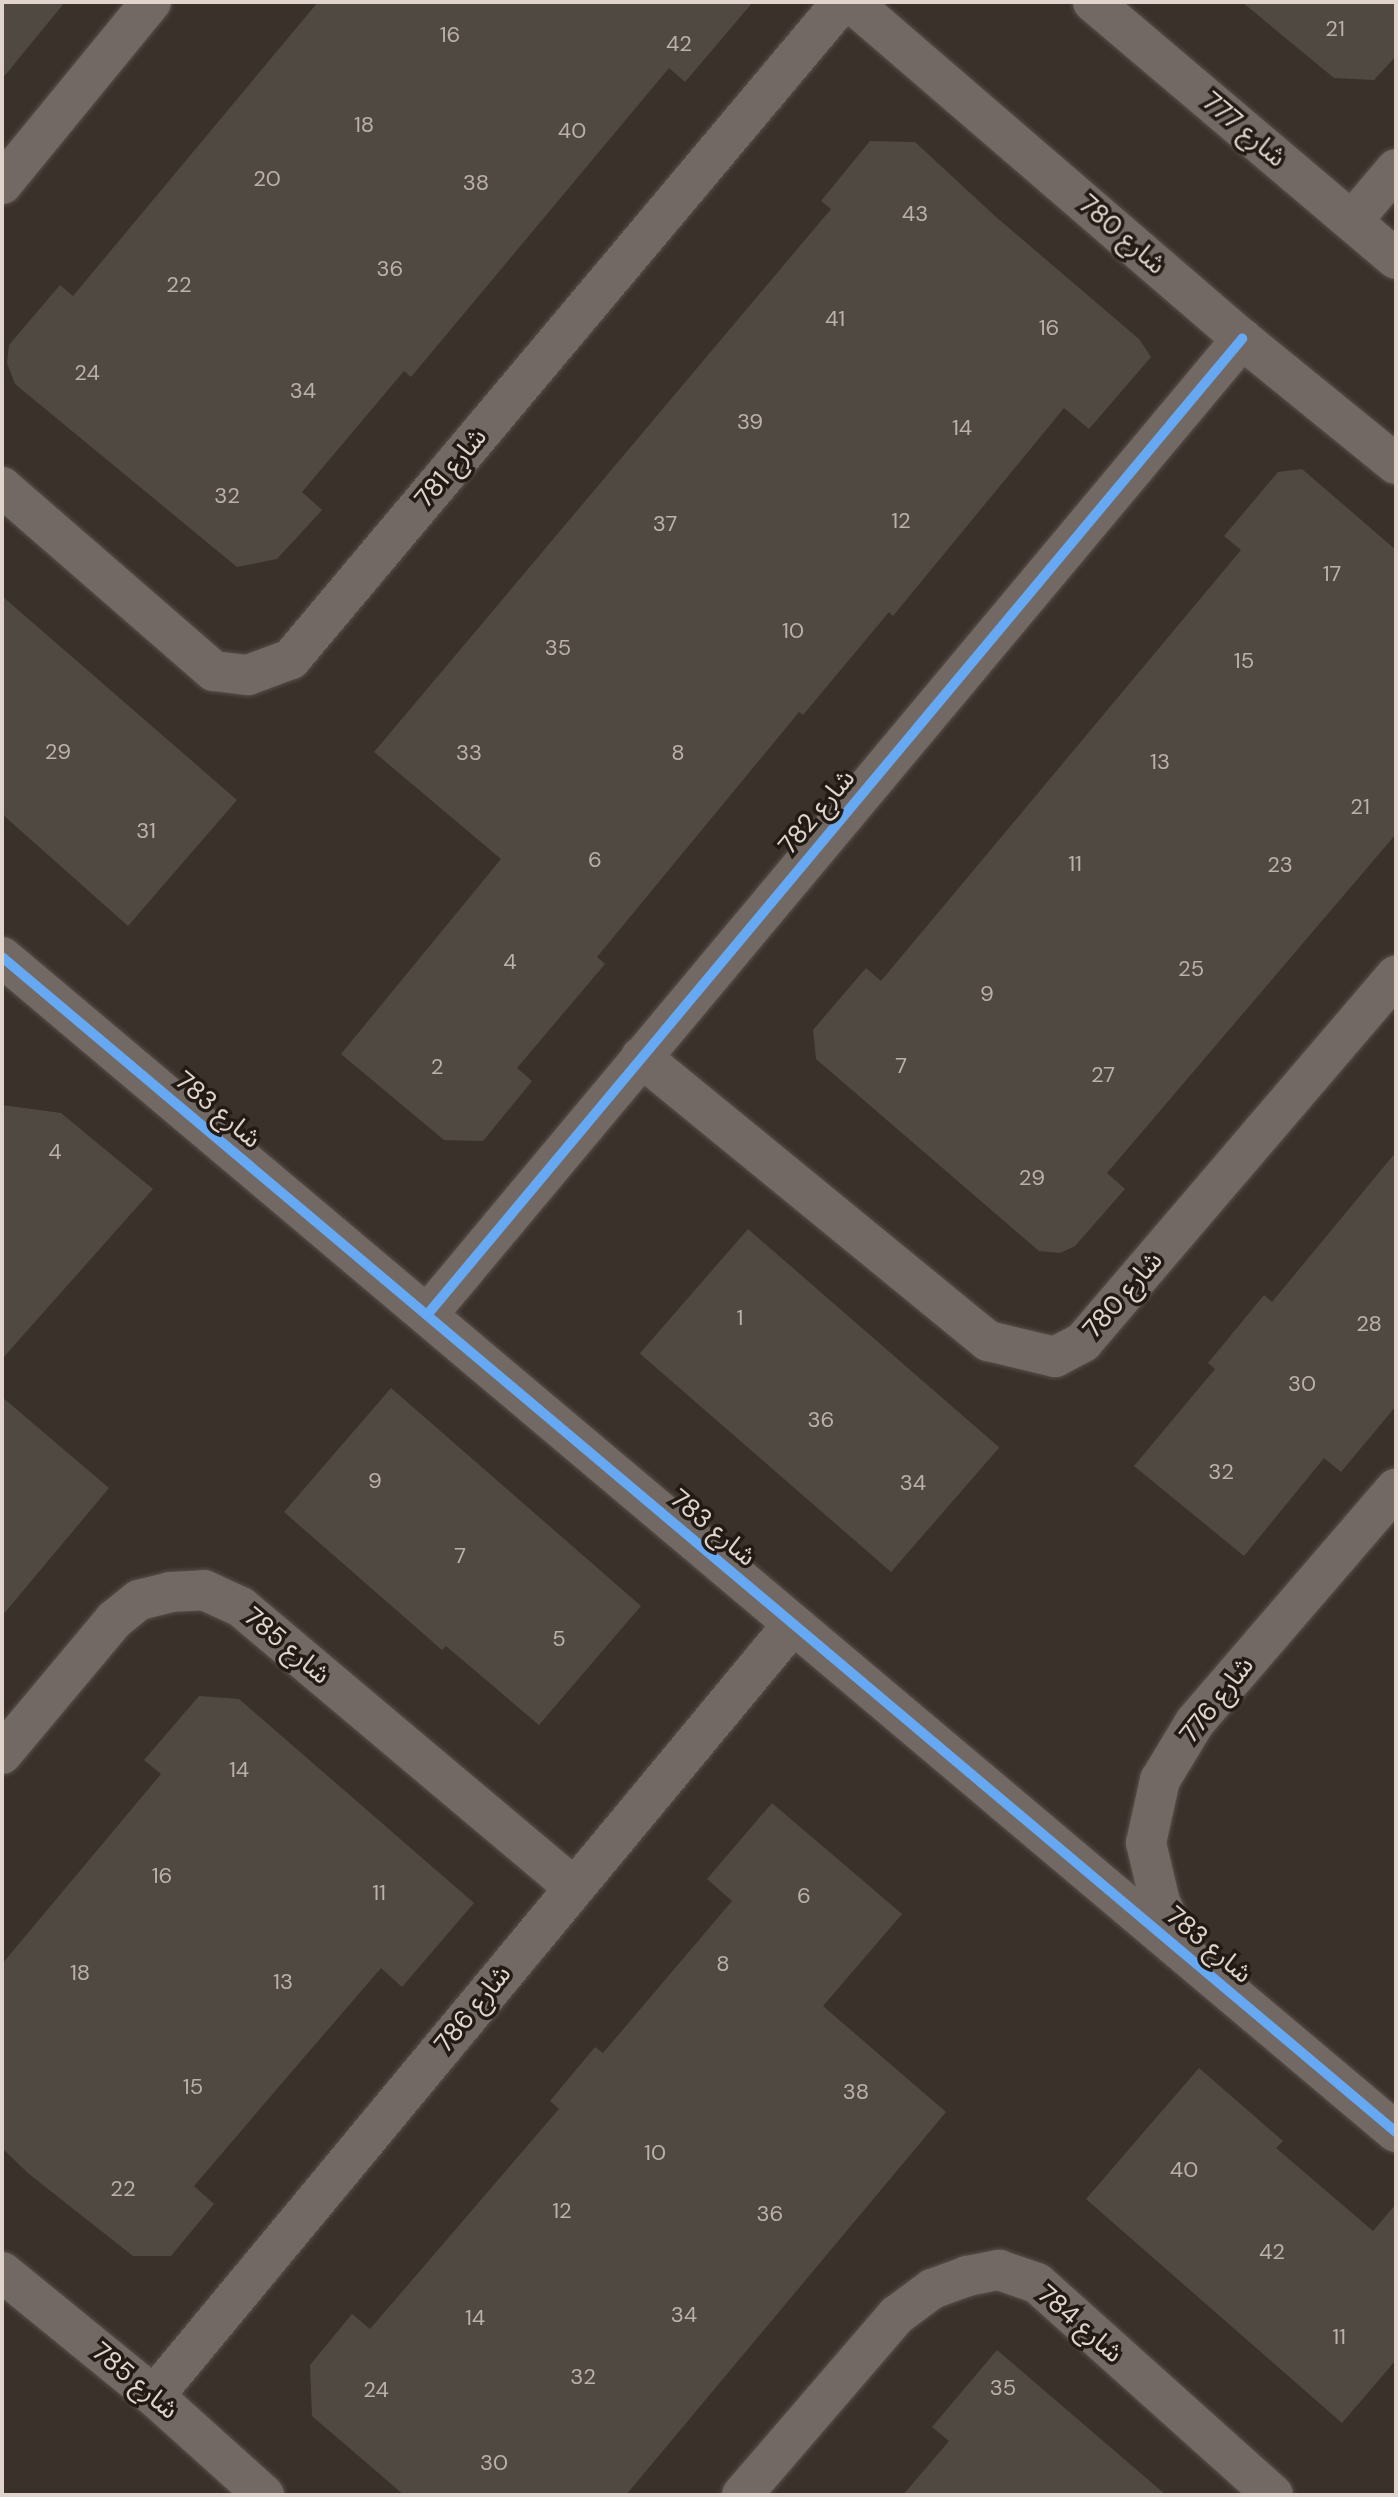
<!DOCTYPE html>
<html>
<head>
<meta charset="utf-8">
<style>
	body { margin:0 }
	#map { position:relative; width:1398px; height:2497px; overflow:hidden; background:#3b312b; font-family:"DM Sans","Noto Sans Arabic",sans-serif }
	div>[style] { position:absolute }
	.building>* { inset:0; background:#504942; transform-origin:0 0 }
	.roads { filter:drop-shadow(0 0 2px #574e49) drop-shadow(0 0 2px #574e49) }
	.minor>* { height:40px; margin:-20px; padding:0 20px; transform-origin:20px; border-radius:20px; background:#726964 }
	.cycleway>* { height:10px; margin:-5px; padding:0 5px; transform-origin:5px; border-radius:5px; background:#66a8f1 }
	span { translate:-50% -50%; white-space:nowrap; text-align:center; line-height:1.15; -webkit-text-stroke:7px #221a14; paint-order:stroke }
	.number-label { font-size:22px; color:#bcb1aa }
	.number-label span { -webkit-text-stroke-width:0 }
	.street-label { font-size:26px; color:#e0d4cc }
	.frame { position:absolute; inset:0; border:4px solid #e0d4cc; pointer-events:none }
</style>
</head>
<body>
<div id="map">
	<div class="building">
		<i style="clip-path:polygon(2px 2px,65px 2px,2px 79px)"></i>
		<i style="clip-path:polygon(318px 2px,753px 2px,685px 82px,669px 68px,411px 377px,404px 371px,302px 492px,322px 510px,277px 559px,237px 567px,15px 384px,7px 363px,9px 345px,60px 285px,73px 296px)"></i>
		<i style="clip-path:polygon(1242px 2px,1396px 2px,1396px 56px,1374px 80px,1334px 78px)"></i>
		<i style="clip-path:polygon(870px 141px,915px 142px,996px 217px,1139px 339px,1151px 357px,1089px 429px,1064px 408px,893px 616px,889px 612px,803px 715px,799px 712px,597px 957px,605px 964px,517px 1068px,532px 1081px,483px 1141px,444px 1140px,341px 1054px,501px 859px,374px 752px,831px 209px,821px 201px)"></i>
		<i style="clip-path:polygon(1302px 469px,1396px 550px,1396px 834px,1107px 1173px,1125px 1189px,1075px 1246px,1060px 1253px,1039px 1251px,816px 1059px,813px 1030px,866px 968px,881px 981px,1241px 550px,1224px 536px,1278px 472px)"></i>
		<i style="clip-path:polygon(2px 596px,237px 800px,128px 926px,2px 814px)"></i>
		<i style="clip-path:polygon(2px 1105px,61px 1113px,153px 1189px,2px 1359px)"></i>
		<i style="clip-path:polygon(1396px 1152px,1396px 1406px,1341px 1472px,1324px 1458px,1244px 1556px,1134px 1466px,1215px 1369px,1208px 1363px,1264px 1295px,1272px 1302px)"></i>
		<i style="left:748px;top:1229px;width:333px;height:165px;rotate:41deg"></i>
		<i style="clip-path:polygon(391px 1388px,641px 1606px,539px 1725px,446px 1646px,442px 1650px,284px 1512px)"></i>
		<i style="clip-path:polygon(2px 1397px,109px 1488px,2px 1616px)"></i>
		<i style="clip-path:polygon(199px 1696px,239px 1699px,474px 1903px,402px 1987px,381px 1968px,276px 2090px,194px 2186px,214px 2204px,171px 2256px,133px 2256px,29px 2174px,2px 2148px,2px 1964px,161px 1774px,144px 1760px)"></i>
		<i style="clip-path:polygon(772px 1803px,902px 1914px,823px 2006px,946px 2112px,626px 2495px,404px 2495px,312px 2416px,310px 2365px,352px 2314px,370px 2329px,559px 2109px,550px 2101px,595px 2047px,603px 2053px,732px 1901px,707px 1879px)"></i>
		<i style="clip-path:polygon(1199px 2068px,1283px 2141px,1276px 2148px,1373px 2231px,1396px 2204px,1396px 2360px,1342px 2423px,1086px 2199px)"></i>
		<i style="clip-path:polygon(997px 2350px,1166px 2495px,903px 2495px,949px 2441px,932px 2427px)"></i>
	</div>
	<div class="roads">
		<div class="minor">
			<i style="left:851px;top:2px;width:516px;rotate:40.76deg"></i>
			<i style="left:1242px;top:339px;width:198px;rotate:39.1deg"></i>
			<i style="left:1093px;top:2px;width:397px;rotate:40.3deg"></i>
			<i style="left:2px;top:184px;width:235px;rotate:-50.7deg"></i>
			<i style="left:1352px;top:221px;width:68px;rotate:-49.8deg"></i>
			<i style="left:2px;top:487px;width:281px;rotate:41deg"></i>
			<i style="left:214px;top:671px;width:34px;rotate:7deg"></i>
			<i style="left:248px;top:675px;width:46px;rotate:-20.4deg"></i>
			<i style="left:291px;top:659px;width:857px;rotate:-50.01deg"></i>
			<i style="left:2px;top:957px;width:1823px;rotate:40.13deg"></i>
			<i style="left:641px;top:1057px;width:448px;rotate:39.3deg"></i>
			<i style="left:988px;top:1341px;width:69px;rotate:13.4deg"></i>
			<i style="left:1055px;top:1357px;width:32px;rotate:-28deg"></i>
			<i style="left:1083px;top:1342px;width:482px;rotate:-49.5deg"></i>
			<i style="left:427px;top:1315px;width:1272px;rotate:-50.14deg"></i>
			<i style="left:2px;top:1754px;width:175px;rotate:-50.1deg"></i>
			<i style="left:114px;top:1620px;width:32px;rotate:-39deg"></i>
			<i style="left:139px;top:1600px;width:32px;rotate:-14deg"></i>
			<i style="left:170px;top:1592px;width:34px;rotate:-3deg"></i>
			<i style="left:204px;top:1590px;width:41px;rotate:24.7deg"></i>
			<i style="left:241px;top:1607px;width:434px;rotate:40.1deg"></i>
			<i style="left:1179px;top:1944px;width:46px;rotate:-114.3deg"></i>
			<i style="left:1160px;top:1902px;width:61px;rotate:-103.3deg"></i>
			<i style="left:1146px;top:1843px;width:65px;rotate:-77.5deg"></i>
			<i style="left:1160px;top:1780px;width:68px;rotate:-58.9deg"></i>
			<i style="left:1195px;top:1722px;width:308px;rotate:-49.3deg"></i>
			<i style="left:2px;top:2272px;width:196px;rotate:39.2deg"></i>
			<i style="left:154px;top:2396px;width:148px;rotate:42deg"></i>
			<i style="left:154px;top:2396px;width:1002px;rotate:-50.38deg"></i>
			<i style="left:742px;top:2495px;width:238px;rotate:-49.3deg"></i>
			<i style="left:897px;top:2315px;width:44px;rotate:-36.6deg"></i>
			<i style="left:932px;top:2289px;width:37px;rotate:-20deg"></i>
			<i style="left:967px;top:2276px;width:33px;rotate:-11deg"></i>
			<i style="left:999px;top:2270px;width:40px;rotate:18.9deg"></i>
			<i style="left:1037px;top:2283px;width:317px;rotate:41.9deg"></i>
		</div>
	</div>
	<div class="cycleway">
		<i style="left:2px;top:957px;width:1823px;rotate:40.13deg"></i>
		<i style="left:427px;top:1315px;width:1272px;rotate:-50.14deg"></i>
	</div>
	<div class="number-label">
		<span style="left:1335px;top:29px">21</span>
		<span style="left:450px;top:35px">16</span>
		<span style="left:679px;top:44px">42</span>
		<span style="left:364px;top:125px">18</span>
		<span style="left:572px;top:131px">40</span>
		<span style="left:267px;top:179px">20</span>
		<span style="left:476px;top:183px">38</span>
		<span style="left:915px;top:214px">43</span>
		<span style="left:390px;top:269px">36</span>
		<span style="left:179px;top:285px">22</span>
		<span style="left:835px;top:319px">41</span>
		<span style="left:1049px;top:328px">16</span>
		<span style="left:87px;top:373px">24</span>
		<span style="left:303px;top:391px">34</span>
		<span style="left:750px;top:422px">39</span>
		<span style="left:962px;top:428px">14</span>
		<span style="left:227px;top:496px">32</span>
		<span style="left:901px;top:521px">12</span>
		<span style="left:665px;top:524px">37</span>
		<span style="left:1332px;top:574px">17</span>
		<span style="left:793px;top:631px">10</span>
		<span style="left:558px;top:648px">35</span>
		<span style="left:1244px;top:661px">15</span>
		<span style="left:58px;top:752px">29</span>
		<span style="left:469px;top:753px">33</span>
		<span style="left:678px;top:753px">8</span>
		<span style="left:1160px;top:762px">13</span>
		<span style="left:1360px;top:807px">21</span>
		<span style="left:146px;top:831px">31</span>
		<span style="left:595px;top:860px">6</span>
		<span style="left:1075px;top:864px">11</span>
		<span style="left:1280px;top:865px">23</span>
		<span style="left:510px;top:962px">4</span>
		<span style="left:1191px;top:969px">25</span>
		<span style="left:987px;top:994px">9</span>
		<span style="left:901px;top:1066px">7</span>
		<span style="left:437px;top:1067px">2</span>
		<span style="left:1103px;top:1075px">27</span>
		<span style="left:55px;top:1152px">4</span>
		<span style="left:1032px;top:1178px">29</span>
		<span style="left:740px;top:1318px">1</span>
		<span style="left:1369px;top:1324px">28</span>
		<span style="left:1302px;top:1384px">30</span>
		<span style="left:821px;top:1420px">36</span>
		<span style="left:1221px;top:1472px">32</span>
		<span style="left:375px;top:1481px">9</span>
		<span style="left:913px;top:1483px">34</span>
		<span style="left:460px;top:1556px">7</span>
		<span style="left:559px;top:1639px">5</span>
		<span style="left:239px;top:1770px">14</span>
		<span style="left:162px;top:1876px">16</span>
		<span style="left:379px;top:1893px">11</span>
		<span style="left:804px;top:1896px">6</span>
		<span style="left:723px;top:1964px">8</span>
		<span style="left:80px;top:1973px">18</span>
		<span style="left:283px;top:1982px">13</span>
		<span style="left:193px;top:2087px">15</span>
		<span style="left:856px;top:2092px">38</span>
		<span style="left:655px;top:2153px">10</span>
		<span style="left:1184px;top:2170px">40</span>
		<span style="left:123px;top:2189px">22</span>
		<span style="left:562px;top:2211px">12</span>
		<span style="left:770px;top:2214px">36</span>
		<span style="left:1272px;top:2252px">42</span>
		<span style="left:684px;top:2315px">34</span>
		<span style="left:475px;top:2318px">14</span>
		<span style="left:1339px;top:2337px">11</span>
		<span style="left:583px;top:2377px">32</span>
		<span style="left:1003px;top:2388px">35</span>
		<span style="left:376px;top:2390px">24</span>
		<span style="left:494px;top:2463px">30</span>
	</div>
	<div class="street-label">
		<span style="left:1244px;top:130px;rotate:40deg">شارع 777</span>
		<span style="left:1122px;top:235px;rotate:41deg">شارع 780</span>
		<span style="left:451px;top:468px;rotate:-50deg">شارع 781</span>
		<span style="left:817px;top:812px;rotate:-50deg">شارع 782</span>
		<span style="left:218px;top:1110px;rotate:40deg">شارع 783</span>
		<span style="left:1123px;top:1295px;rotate:-49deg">شارع 780</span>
		<span style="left:713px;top:1528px;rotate:40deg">شارع 783</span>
		<span style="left:287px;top:1646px;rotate:40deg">شارع 785</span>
		<span style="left:1217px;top:1700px;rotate:-52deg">شارع 776</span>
		<span style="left:1209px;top:1945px;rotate:40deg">شارع 783</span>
		<span style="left:473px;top:2009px;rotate:-51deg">شارع 786</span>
		<span style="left:1080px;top:2324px;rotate:41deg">شارع 784</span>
		<span style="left:135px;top:2381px;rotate:40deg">شارع 785</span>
	</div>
	<div class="frame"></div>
</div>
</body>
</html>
